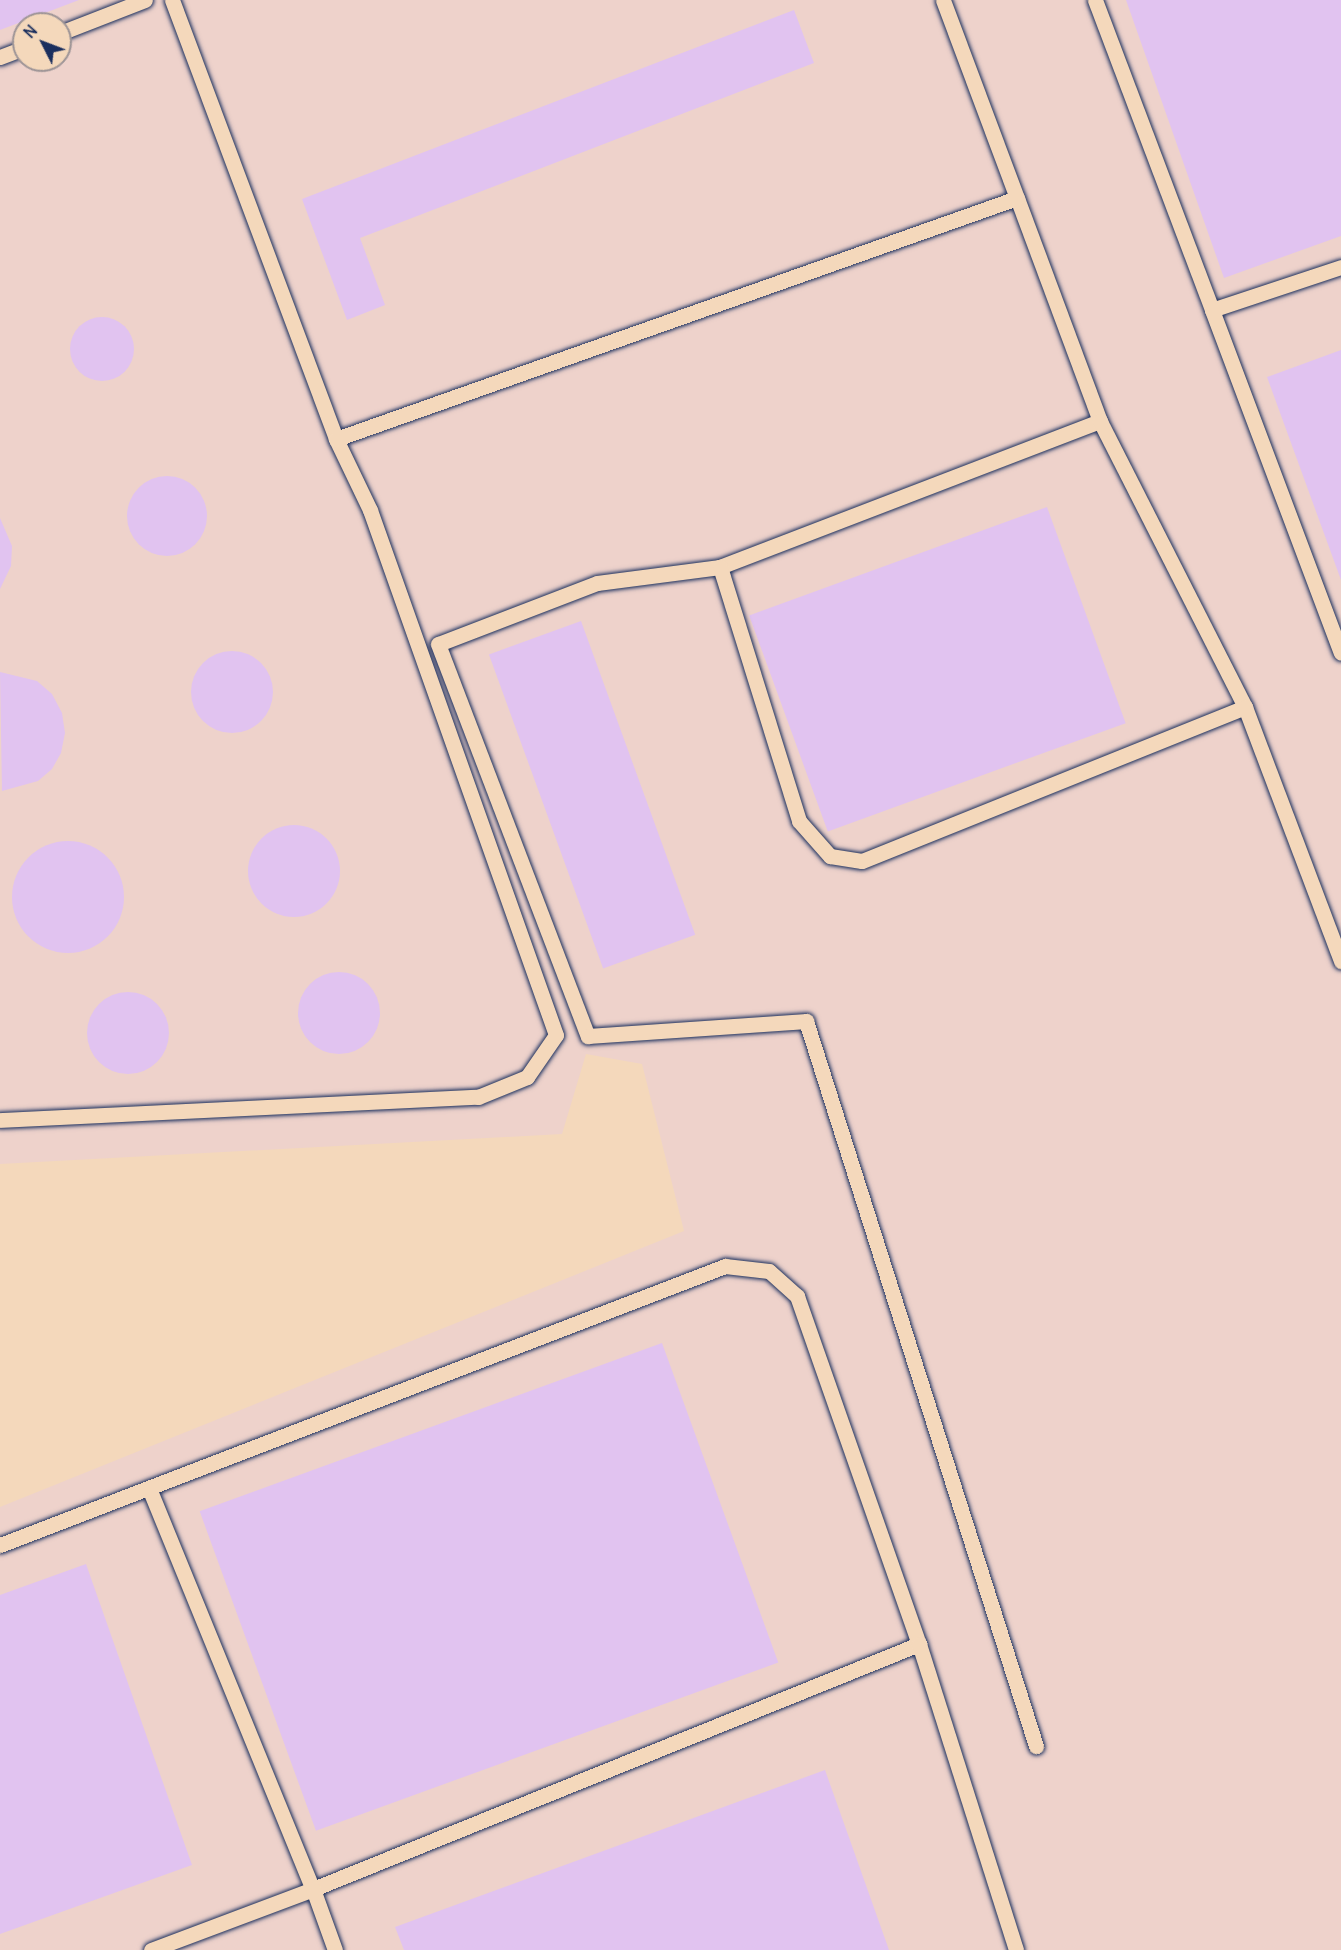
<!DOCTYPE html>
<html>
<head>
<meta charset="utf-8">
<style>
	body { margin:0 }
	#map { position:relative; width:1341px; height:1950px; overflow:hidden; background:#f4d8bb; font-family:Delius,sans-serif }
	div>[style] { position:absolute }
	.built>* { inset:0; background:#eed2cb }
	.building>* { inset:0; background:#e1c3f0; transform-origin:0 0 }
	.round { border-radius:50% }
	.roads { filter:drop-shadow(0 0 2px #1b2f5e) drop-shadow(0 0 2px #1b2f5e) }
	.lane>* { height:15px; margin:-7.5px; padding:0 7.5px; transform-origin:7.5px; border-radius:7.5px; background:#f4d8bb }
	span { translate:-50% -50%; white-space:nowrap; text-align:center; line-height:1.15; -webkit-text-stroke:5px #f4d8bb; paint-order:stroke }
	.north { position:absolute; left:12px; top:12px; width:60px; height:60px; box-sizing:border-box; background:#f4d8bb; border:2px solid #9d9496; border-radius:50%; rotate:312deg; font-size:16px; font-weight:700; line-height:24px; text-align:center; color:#1b2f5e }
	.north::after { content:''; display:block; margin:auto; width:21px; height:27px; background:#1b2f5e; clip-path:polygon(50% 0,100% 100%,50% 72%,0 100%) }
</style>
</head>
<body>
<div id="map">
	<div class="built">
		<i style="clip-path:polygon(evenodd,0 0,1341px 0,1341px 1950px,0 1950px,0 1507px,684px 1231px,642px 1064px,586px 1054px,562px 1134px,0 1164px,0 0,24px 24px,60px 24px,60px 60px,24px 60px,24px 24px)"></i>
	</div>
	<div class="building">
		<i style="clip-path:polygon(0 0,79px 0,0 30px)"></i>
		<i style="clip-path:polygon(1126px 0,1341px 0,1341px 236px,1224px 278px)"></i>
		<i style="clip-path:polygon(794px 10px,814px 63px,360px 238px,385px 305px,347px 320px,302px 199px)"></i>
		<i class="round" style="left:70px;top:317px;width:64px;height:64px"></i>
		<i style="clip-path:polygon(1341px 350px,1341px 580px,1267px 377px)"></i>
		<i class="round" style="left:127px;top:476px;width:80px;height:80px"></i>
		<i style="left:1047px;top:507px;width:230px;height:317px;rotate:70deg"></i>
		<i style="clip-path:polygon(0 518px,12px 546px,11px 566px,0 589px)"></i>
		<i style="left:581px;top:621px;width:334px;height:98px;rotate:70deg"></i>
		<i class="round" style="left:191px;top:651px;width:82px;height:82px"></i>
		<i style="clip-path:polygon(0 672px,37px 681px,52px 694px,62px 713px,65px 733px,61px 753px,52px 769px,38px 781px,2px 791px)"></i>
		<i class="round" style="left:248px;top:825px;width:92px;height:92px"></i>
		<i class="round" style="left:12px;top:841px;width:112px;height:112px"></i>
		<i class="round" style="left:298px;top:972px;width:82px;height:82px"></i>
		<i class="round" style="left:87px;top:992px;width:82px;height:82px"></i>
		<i style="left:662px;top:1343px;width:340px;height:492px;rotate:70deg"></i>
		<i style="clip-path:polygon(86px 1564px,192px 1865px,0 1934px,0 1595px)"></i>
		<i style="clip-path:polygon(825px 1770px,889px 1950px,404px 1950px,395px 1927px)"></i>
	</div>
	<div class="roads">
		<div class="lane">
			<i style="left:172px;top:0;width:469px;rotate:69.5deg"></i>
			<i style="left:1095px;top:0;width:331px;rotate:69.3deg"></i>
			<i style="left:60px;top:33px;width:91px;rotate:-21.2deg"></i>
			<i style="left:0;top:57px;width:26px;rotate:-21deg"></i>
			<i style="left:1017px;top:198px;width:238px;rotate:69.6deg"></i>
			<i style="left:1100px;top:421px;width:407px;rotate:159deg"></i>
			<i style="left:720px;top:567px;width:124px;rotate:172.6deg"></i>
			<i style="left:597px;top:583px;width:170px;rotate:159deg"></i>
			<i style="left:438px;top:644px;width:420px;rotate:69.1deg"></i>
			<i style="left:588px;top:1036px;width:219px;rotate:-3.9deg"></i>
			<i style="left:806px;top:1021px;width:761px;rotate:72.4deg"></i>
			<i style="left:1341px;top:267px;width:136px;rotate:161.6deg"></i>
			<i style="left:1212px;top:310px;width:366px;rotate:69.4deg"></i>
			<i style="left:720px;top:567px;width:266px;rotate:72.7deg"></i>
			<i style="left:799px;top:821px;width:47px;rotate:48.5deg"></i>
			<i style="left:830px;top:856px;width:32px;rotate:9deg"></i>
			<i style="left:862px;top:861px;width:413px;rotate:-21.9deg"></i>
			<i style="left:1245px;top:707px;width:321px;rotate:-116.9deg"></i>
			<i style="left:1245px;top:707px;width:272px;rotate:69.3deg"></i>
			<i style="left:0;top:1120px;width:479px;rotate:-2.8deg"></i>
			<i style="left:478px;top:1097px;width:53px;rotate:-22.2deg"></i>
			<i style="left:527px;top:1077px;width:51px;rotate:-55.4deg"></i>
			<i style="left:556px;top:1035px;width:557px;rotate:-109.51deg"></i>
			<i style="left:370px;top:510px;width:79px;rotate:-115.6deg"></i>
			<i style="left:336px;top:439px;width:722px;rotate:-19.49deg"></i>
			<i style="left:1017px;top:198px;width:211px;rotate:-110.5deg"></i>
			<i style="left:149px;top:1488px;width:433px;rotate:67.8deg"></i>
			<i style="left:313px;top:1889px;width:654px;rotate:-22.01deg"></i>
			<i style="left:0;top:1545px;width:777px;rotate:-21.05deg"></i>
			<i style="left:725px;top:1266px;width:44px;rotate:6.5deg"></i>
			<i style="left:769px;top:1271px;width:38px;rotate:42deg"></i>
			<i style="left:797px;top:1296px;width:369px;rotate:70.7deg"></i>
			<i style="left:919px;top:1644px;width:321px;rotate:72.4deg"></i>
			<i style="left:151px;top:1950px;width:173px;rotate:-20.6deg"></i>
			<i style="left:313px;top:1889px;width:65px;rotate:70.2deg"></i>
		</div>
	</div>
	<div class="north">N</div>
</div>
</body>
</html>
